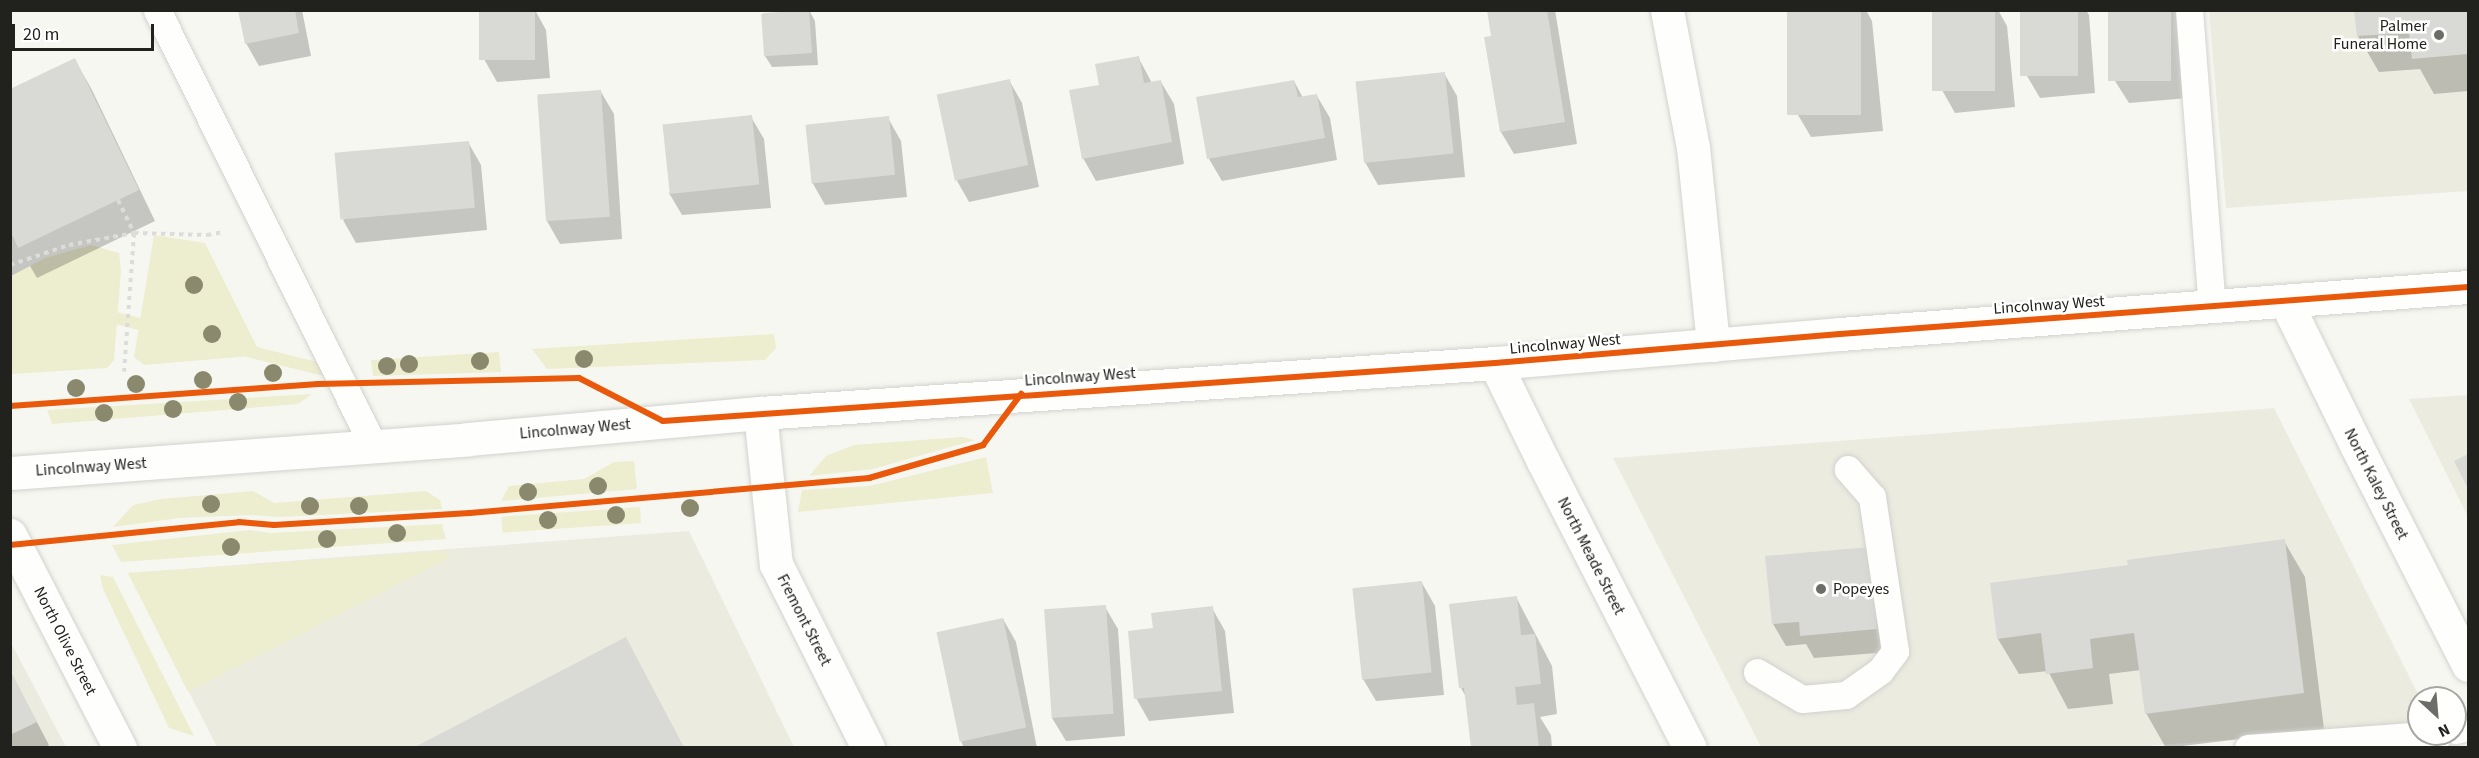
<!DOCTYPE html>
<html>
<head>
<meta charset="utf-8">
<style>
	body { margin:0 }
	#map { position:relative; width:2479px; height:758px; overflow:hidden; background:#f7f7f2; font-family:"Source Sans 3",sans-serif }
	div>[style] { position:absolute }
	.built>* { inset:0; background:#ebebe0 }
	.green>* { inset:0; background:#ededd0; transform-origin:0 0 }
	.shadow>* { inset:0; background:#0003 }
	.building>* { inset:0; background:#d9d9d5; transform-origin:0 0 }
	.path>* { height:4px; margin-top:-2px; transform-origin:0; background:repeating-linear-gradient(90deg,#dcdcda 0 4.5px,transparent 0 9px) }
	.roads { filter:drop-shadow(0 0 2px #d2d2ce) drop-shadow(0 0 2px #d2d2ce) }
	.lane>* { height:27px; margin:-13.5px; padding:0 13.5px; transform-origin:13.5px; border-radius:13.5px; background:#fefefd }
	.street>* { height:33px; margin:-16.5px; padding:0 16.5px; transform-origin:16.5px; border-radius:16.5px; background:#fefefd }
	.secondary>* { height:33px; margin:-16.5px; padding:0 16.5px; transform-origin:16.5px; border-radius:16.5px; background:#fefefd }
	.primary>* { height:33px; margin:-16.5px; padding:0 16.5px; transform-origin:16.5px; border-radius:16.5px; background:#fefefd }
	.cycleway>* { height:6px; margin:-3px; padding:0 3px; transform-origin:3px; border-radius:3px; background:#e8590c }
	.trees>* { width:18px; height:18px; margin:-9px; border-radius:50%; background:#8a896d }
	.dots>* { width:16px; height:16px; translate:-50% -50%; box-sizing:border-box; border:3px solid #fffffe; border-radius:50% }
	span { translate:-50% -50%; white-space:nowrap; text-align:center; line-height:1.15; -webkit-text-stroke:5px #fffffe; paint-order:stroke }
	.poi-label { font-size:16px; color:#21221e }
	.right { translate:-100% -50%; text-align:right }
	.left { translate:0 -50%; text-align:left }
	.street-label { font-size:16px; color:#21221e }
	.frame { position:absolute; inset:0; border:12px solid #21221e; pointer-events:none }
	.north { position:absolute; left:2407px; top:686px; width:60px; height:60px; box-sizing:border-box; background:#fffffe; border:2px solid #a6a7a4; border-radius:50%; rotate:154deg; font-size:16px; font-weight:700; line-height:24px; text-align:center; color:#21221e }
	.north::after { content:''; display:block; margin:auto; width:21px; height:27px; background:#6c6d68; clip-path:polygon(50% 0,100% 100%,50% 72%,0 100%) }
	.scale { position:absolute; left:12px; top:24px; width:142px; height:27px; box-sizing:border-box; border:3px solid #21221e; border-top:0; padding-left:8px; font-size:18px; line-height:21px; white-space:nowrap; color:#21221e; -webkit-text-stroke:4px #fffffe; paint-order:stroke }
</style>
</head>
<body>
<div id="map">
	<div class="built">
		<i style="clip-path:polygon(2209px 11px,2468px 11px,2468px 191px,2226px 208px)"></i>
		<i style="clip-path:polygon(2468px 395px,2468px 517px,2409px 399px)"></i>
		<i style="clip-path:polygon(2274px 408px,2420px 698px,2419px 725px,2121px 748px,1761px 747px,1613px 458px)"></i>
		<i style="clip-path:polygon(689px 531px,794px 747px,217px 747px,128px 573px)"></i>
		<i style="clip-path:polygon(11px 643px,66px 747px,11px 747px)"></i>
	</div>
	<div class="green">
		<i style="clip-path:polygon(154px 235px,205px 243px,261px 355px,144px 365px,134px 357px)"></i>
		<i style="clip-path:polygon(91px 245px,119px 253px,121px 270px,114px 360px,107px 368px,11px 374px,11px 276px,45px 258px)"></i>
		<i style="clip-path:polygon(774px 334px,776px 348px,765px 360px,547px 369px,532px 349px)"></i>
		<i style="clip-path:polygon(499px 352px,501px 372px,373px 376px,371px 360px)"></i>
		<i style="left:325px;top:364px;width:12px;height:295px;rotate:104deg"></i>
		<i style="clip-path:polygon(312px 394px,298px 404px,52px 424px,47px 410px)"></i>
		<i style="clip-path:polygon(962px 437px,975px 440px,873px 469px,809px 476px,826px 456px,854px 445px)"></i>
		<i style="clip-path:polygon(986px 457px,993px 493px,798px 512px,802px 490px,870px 486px)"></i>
		<i style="clip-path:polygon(634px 461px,637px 489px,501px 501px,509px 486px,584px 479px,614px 462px)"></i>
		<i style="clip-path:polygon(253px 491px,274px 503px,426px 491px,440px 500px,442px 509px,280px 517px,250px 515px,179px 518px,113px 527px,133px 505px,161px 499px)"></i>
		<i style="left:640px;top:507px;width:16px;height:139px;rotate:86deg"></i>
		<i style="clip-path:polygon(442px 524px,446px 539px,121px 562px,112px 545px,250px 530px,270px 533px)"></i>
		<i style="clip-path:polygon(446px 551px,448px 559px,188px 692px,128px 573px)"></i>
		<i style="clip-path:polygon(100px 575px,113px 577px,194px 736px,169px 728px,103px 589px)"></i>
	</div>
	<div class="shadow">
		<i style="clip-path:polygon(240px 10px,302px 10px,311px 56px,259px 66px,246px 43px)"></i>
		<i style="clip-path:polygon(535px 10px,546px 30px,550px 78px,497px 82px,484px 59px,481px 11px)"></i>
		<i style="clip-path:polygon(787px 10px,809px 10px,815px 21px,818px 65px,772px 67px,765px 56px)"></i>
		<i style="clip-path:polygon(1489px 10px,1555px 10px,1577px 144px,1514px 154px,1501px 132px,1485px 38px,1493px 37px)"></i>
		<i style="clip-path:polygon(1788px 10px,1866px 10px,1872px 21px,1883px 131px,1811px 137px,1798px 115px)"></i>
		<i style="clip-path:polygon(1934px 10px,1998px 10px,2007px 26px,2015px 107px,1955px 113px,1942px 90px)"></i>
		<i style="clip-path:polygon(2021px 10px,2086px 10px,2089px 15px,2095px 93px,2040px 98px,2027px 76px)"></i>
		<i style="clip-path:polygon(2109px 10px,2178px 10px,2189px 98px,2129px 103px,2115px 81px)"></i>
		<i style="clip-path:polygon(2356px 10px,2468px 10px,2468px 91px,2434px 94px,2420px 69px,2379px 72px,2358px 36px)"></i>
		<i style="clip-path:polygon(1138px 57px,1152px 83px,1161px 82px,1174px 104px,1184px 164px,1096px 181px,1083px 158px,1100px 86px)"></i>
		<i style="clip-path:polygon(75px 60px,92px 90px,155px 221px,37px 278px,30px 266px,11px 276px,10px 91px)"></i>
		<i style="clip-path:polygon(1444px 73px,1457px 96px,1465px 177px,1378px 185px,1365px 162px)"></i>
		<i style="clip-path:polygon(1009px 80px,1022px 103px,1039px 187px,969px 202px,956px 179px)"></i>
		<i style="clip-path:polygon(1294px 81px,1303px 98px,1317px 96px,1330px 118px,1337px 160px,1222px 181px,1209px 159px)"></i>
		<i style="clip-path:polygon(601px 92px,614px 114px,622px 239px,560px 244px,547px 221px)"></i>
		<i style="clip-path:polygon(751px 117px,764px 139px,771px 208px,682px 215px,669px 193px)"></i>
		<i style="clip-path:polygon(888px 118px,901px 141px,907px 197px,825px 205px,812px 182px)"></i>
		<i style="clip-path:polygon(468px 142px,481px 165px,487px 230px,356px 243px,343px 220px)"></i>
		<i style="clip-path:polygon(2284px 541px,2305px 577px,2324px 729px,2166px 748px,2146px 713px,2141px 670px,2109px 674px,2113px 704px,2068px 709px,2048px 671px,2019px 674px,1998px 639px,2130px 567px)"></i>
		<i style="clip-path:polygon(1870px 548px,1889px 652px,1814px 658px,1806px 644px,1786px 646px,1773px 624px)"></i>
		<i style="clip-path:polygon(1422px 583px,1435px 606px,1444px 695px,1376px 701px,1363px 679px)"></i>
		<i style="clip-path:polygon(1516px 597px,1552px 666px,1557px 714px,1540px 717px,1551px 735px,1552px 748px,1472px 748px,1466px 697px,1461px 688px)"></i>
		<i style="clip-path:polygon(1105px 607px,1118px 629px,1125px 736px,1066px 741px,1052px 718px)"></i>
		<i style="clip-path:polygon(1212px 608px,1225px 631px,1234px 713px,1149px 721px,1136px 698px,1154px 629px)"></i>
		<i style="clip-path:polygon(1003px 619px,1016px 642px,1037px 748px,964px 748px,961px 741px)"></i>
		<i style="clip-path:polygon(626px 639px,684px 748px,416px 748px)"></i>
		<i style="clip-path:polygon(10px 671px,49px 745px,44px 748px,10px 748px)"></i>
	</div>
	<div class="building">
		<i style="clip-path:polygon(238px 10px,295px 10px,299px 33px,245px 44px)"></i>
		<i style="left:479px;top:10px;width:56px;height:50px"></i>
		<i style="left:809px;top:10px;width:43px;height:48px;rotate:86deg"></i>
		<i style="clip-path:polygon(1487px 10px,1547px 10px,1565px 122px,1500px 132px,1484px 37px,1491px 36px)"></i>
		<i style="left:1787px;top:10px;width:74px;height:105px"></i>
		<i style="left:1932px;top:10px;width:63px;height:81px"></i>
		<i style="left:2020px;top:10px;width:58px;height:66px"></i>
		<i style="left:2108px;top:10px;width:63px;height:71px"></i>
		<i style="clip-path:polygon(2354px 10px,2468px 10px,2468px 54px,2412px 59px,2409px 33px,2357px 36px)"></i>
		<i style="clip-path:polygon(1139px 56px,1144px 83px,1161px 80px,1172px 142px,1082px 159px,1069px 90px,1099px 85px,1095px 64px)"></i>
		<i style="clip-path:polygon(75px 58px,139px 190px,18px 248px,13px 236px,10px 237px,10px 89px)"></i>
		<i style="left:1445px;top:72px;width:82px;height:90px;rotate:84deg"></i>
		<i style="left:1010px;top:79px;width:88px;height:75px;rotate:78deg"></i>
		<i style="clip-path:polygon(1294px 80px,1298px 97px,1317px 94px,1325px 138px,1207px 159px,1196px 97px)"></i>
		<i style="left:601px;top:90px;width:127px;height:64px;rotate:86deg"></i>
		<i style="left:752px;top:115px;width:70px;height:90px;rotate:84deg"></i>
		<i style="left:889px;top:116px;width:59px;height:84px;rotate:84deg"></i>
		<i style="left:469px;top:141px;width:67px;height:135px;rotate:85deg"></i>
		<i style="clip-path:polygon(2468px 454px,2468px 489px,2454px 461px)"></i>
		<i style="clip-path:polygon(2285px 539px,2304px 693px,2145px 714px,2134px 633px,2090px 639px,2093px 668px,2046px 674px,2041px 633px,1997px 639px,1990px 583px,2128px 565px,2127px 560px)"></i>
		<i style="clip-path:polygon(1870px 547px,1877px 629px,1800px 636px,1799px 622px,1772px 624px,1765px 556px)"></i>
		<i style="left:1422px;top:581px;width:92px;height:70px;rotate:84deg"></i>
		<i style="clip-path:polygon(1517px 596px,1521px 635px,1535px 634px,1541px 684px,1515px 687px,1517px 705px,1534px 703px,1539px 748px,1471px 748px,1464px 688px,1459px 688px,1449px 604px)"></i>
		<i style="left:1106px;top:605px;width:109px;height:62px;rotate:86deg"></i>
		<i style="clip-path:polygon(1213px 606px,1222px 691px,1134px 699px,1128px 631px,1153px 628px,1151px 613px)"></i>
		<i style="left:1003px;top:618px;width:112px;height:68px;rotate:78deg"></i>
		<i style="clip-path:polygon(626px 637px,684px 748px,413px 748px)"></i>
		<i style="clip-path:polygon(10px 670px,37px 722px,10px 735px)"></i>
	</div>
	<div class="path">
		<i style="left:118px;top:200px;width:37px;rotate:64deg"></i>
		<i style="left:134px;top:233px;width:139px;rotate:94.1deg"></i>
		<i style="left:10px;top:265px;width:62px;rotate:-18.7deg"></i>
		<i style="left:69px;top:245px;width:66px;rotate:-10.5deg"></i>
		<i style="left:134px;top:233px;width:73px;rotate:1.6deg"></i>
		<i style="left:207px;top:235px;width:17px;rotate:-10deg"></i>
	</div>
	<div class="roads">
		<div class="lane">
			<i style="left:157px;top:10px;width:487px;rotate:63.6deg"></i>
			<i style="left:2189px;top:10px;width:298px;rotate:85.6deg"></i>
			<i style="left:1757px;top:672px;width:52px;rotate:31deg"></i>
			<i style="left:1802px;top:699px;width:44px;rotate:-5.2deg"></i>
			<i style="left:1846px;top:695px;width:42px;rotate:-35.2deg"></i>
			<i style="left:1880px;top:671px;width:25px;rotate:-53deg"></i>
			<i style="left:1895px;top:651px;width:156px;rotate:-98.5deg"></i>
			<i style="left:1872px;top:497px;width:37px;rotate:-131deg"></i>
			<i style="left:2455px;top:730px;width:13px;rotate:-13deg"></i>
			<i style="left:2248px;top:748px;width:192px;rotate:-4.2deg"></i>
		</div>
		<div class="street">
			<i style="left:1667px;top:10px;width:139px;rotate:79.3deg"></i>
			<i style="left:1693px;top:147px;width:199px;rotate:84.2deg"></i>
			<i style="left:2286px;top:302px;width:159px;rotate:63.9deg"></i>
			<i style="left:2356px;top:445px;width:247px;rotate:63deg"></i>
			<i style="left:1495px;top:363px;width:109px;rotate:63.9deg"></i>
			<i style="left:1543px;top:461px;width:322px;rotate:62.9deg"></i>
			<i style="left:760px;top:413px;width:152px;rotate:84deg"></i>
			<i style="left:776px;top:564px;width:206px;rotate:63.4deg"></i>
		</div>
		<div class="secondary">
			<i style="left:10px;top:535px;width:240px;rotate:62.7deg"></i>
		</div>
		<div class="primary">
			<i style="left:10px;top:473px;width:459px;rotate:-4.2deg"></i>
			<i style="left:468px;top:439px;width:293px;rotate:-5.1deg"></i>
			<i style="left:760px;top:413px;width:737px;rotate:-3.89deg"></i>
			<i style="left:1495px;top:363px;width:346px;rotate:-4.8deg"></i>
			<i style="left:1840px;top:334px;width:630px;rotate:-4.28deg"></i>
		</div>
	</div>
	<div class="cycleway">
		<i style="left:10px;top:406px;width:309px;rotate:-4.1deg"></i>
		<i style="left:318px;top:384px;width:261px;rotate:-1.3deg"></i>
		<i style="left:579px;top:378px;width:94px;rotate:27.1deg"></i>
		<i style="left:663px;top:421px;width:834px;rotate:-3.99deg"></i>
		<i style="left:1495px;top:363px;width:346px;rotate:-4.8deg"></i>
		<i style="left:1840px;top:334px;width:630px;rotate:-4.28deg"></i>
		<i style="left:10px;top:545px;width:230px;rotate:-5.7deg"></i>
		<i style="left:239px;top:522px;width:35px;rotate:5deg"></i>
		<i style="left:274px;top:525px;width:196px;rotate:-3.5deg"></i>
		<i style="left:470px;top:513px;width:401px;rotate:-5deg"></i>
		<i style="left:869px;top:478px;width:119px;rotate:-16.1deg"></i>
		<i style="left:983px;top:445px;width:64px;rotate:-53.3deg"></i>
	</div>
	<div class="trees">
		<i style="left:194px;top:285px"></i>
		<i style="left:212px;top:334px"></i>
		<i style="left:584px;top:359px"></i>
		<i style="left:480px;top:361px"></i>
		<i style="left:409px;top:364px"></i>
		<i style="left:387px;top:366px"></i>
		<i style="left:273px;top:373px"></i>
		<i style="left:203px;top:380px"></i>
		<i style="left:136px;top:384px"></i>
		<i style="left:76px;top:388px"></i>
		<i style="left:238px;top:402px"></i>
		<i style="left:173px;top:409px"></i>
		<i style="left:104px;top:413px"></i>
		<i style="left:598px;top:486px"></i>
		<i style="left:528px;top:492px"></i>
		<i style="left:211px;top:504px"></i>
		<i style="left:310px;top:506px"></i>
		<i style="left:359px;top:506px"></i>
		<i style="left:690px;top:508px"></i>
		<i style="left:616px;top:515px"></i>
		<i style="left:548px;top:520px"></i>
		<i style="left:397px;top:533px"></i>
		<i style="left:327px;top:539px"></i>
		<i style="left:231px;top:547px"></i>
	</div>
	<div class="dots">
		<i style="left:2439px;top:35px;background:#6c6d68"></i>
		<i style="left:1821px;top:589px;background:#6c6d68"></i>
	</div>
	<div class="poi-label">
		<span class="right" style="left:2427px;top:35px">Palmer<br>Funeral Home</span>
		<span class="left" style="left:1833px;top:589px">Popeyes</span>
	</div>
	<div class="street-label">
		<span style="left:2049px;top:305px;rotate:-4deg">Lincolnway West</span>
		<span style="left:1565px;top:344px;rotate:-5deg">Lincolnway West</span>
		<span style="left:1080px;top:377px;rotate:-4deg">Lincolnway West</span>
		<span style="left:575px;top:429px;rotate:-5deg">Lincolnway West</span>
		<span style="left:91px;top:467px;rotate:-4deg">Lincolnway West</span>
		<span style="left:2376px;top:484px;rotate:63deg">North Kaley Street</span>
		<span style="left:1591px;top:556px;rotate:63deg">North Meade Street</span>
		<span style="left:804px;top:620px;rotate:63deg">Fremont Street</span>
		<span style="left:65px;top:641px;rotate:63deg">North Olive Street</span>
	</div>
	<div class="frame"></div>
	<div class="north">N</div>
	<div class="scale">20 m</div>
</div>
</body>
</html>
